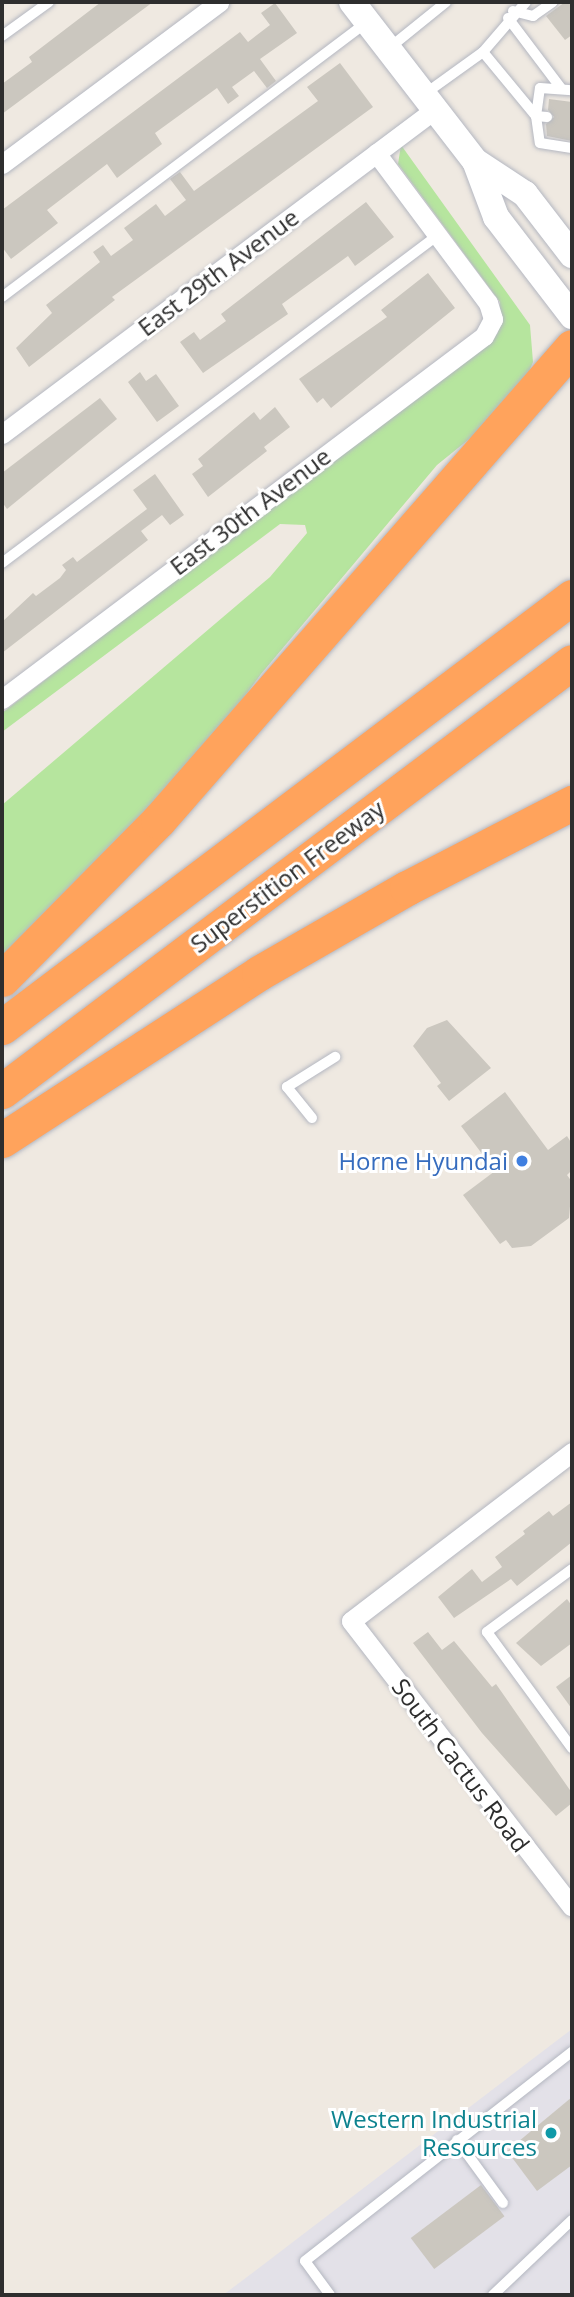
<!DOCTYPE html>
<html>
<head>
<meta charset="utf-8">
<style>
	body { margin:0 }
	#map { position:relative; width:574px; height:2297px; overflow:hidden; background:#efe9e1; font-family:"Open Sans",sans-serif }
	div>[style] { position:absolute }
	.industrial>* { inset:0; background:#e3e1e8 }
	.green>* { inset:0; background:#b6e59e }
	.building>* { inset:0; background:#cbc7bf; transform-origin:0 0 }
	.roads { filter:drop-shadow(0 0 2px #b4b7c1) drop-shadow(0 0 2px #b4b7c1) }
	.lane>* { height:10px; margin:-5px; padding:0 5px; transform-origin:5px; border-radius:5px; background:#fff }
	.street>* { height:19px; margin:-9.5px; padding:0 9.5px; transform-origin:9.5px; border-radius:9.5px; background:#fff }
	.secondary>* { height:26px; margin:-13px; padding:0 13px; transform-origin:13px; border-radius:13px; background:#fff }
	.highway>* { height:35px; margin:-17.5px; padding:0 17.5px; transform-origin:17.5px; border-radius:17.5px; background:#ffa35c }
	.dots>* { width:19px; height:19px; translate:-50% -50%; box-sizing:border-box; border:4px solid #fff; border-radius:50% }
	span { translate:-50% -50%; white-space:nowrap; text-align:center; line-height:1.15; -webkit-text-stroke:6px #fff; paint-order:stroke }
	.street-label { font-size:24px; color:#2e2e2e }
	.shop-label { font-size:24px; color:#366cbe }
	.right { translate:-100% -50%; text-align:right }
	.culture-label { font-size:24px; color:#0d838f }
	.frame { position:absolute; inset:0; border:4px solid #2e2e2e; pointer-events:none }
</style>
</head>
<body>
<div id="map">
	<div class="industrial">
		<i style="clip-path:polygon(572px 2029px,572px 2295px,223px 2295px,247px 2277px)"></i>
	</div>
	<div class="green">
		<i style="clip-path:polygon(401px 145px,530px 325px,533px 362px,526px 379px,494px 419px,437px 465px,261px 674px,204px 752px,2px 963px,2px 805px,270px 577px,307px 533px,305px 525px,280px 524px,2px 732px,2px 713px,498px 333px,500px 302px,398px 164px)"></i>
	</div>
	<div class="building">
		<i style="clip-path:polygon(101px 2px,153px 2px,2px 114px,2px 84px,32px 62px,29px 57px)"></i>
		<i style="clip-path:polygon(565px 2px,572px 2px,572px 35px,565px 40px,546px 16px)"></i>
		<i style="clip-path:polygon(275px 3px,297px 33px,260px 59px,276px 81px,267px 88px,254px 71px,232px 87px,239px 96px,228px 104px,217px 88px,155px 133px,162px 144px,138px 162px,117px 178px,107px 164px,47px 210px,58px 223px,11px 259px,2px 247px,2px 210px,240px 32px,248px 42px,270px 25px,261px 13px)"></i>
		<i style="clip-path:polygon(340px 63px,373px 107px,112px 297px,115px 300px,29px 367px,16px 348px,52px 313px,46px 305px,100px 262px,93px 252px,103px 245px,111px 256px,133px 240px,124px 228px,156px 204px,165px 216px,186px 200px,170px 179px,180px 172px,194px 191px,318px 101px,307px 87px)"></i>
		<i style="clip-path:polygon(549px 99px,572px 102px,572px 141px,547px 136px,546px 124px,554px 117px,548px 110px)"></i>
		<i style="clip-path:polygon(366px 202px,394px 237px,355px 266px,348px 256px,282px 304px,288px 314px,203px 373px,180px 342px,194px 332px,200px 340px,226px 321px,221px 314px)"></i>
		<i style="clip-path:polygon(428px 273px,455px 308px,331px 408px,323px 398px,317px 403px,299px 379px,387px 317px,381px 310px)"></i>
		<i style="clip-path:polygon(140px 372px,146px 381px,156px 374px,179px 406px,157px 422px,128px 382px)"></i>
		<i style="clip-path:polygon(100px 398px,117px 419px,7px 509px,2px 502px,2px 473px)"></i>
		<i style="clip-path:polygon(275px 407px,290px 427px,264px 447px,267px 451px,208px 497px,192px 474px,203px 466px,198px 459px,254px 412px,260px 420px)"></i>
		<i style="clip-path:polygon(155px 474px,184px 515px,170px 525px,162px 515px,141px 531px,148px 540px,2px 653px,2px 622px,33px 593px,36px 596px,60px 578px,66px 570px,62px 565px,73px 557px,77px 562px,147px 509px,133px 490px)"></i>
		<i style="clip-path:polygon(447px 1020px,491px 1068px,449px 1101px,437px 1086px,441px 1083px,413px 1046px,427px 1028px)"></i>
		<i style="clip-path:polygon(505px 1092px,548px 1150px,567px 1136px,572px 1144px,572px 1170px,567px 1175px,572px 1182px,569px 1218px,531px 1246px,512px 1248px,506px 1240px,500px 1244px,463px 1195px,495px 1171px,461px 1126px)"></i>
		<i style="clip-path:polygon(572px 1502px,572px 1542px,517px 1586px,511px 1579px,454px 1618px,438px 1597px,472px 1569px,482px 1582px,502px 1567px,495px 1557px,525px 1534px,523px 1531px,549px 1511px,553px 1516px)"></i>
		<i style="clip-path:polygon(567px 1599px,572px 1606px,572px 1643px,541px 1666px,516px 1643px)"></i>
		<i style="clip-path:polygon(428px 1632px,442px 1650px,454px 1641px,492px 1687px,496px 1684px,572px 1793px,572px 1803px,556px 1816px,482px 1733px,413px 1643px)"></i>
		<i style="clip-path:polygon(572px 1675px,572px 1709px,556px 1687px)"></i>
		<i style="clip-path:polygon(572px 2097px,572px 2165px,537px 2191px,507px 2151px)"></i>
		<i style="left:481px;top:2185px;width:39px;height:88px;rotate:53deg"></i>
	</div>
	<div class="roads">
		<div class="lane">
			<i style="left:513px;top:11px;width:21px;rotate:14deg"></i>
			<i style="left:533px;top:16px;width:24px;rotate:-35deg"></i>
			<i style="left:508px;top:18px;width:88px;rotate:52.9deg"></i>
			<i style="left:2px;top:36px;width:58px;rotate:-35.9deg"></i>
			<i style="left:388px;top:49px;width:75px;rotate:-39deg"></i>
			<i style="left:483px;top:52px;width:83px;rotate:50.4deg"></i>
			<i style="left:536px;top:116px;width:27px;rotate:82deg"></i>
			<i style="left:540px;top:143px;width:32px;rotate:9deg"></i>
			<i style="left:426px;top:93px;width:70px;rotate:-35.7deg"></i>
			<i style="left:483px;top:52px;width:66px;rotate:-49.3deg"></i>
			<i style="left:547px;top:117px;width:11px;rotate:-175deg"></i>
			<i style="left:536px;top:116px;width:28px;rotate:-82deg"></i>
			<i style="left:540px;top:88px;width:32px;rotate:4deg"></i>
			<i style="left:2px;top:297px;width:457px;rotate:-37deg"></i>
			<i style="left:2px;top:563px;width:546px;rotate:-36.95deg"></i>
			<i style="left:312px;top:1118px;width:40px;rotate:-129deg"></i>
			<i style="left:287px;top:1087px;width:57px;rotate:-32deg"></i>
			<i style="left:572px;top:1569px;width:106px;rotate:143.5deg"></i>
			<i style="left:487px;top:1632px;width:144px;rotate:53.8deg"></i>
			<i style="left:457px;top:2140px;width:78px;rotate:53.9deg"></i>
			<i style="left:330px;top:2295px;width:42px;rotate:-126.3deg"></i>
			<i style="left:305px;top:2261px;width:339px;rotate:-38.1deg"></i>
			<i style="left:493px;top:2295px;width:109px;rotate:-43.5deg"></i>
		</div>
		<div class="street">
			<i style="left:2px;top:164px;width:271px;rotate:-36.7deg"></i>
			<i style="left:2px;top:434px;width:540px;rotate:-36.87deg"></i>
			<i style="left:2px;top:699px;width:603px;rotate:-36.98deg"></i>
			<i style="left:484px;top:336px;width:19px;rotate:-62deg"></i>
			<i style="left:493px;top:319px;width:17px;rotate:-107deg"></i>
			<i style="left:488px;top:303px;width:187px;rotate:-126.7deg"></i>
			<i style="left:572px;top:1452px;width:278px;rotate:142.6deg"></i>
			<i style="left:351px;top:1621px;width:361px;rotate:52.3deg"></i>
		</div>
		<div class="secondary">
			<i style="left:352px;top:2px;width:201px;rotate:52.3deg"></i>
			<i style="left:475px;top:161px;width:60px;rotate:33.4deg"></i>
			<i style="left:525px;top:194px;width:77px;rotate:52.4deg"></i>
			<i style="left:475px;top:161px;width:60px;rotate:69.4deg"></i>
			<i style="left:496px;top:217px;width:125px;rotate:52.5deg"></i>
		</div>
		<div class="highway">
			<i style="left:2px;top:979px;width:222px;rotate:-45.4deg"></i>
			<i style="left:158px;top:821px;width:629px;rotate:-48.87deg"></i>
			<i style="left:2px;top:1027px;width:714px;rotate:-37.03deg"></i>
			<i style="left:2px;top:1091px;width:713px;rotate:-36.97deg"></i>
			<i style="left:2px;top:1140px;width:306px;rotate:-33deg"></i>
			<i style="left:259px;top:973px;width:171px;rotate:-29.9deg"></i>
			<i style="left:407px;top:888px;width:186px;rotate:-27.3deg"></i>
		</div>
	</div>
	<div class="dots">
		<i style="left:522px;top:1161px;background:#3f7fe0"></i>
		<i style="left:551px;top:2133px;background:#0f9aa8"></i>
	</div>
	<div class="street-label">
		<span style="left:218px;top:272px;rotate:-37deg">East 29th Avenue</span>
		<span style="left:250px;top:511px;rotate:-37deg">East 30th Avenue</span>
		<span style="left:287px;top:876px;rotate:-37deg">Superstition Freeway</span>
		<span style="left:461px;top:1765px;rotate:53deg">South Cactus Road</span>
	</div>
	<div class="shop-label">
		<span class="right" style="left:508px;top:1161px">Horne Hyundai</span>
	</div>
	<div class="culture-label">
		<span class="right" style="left:537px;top:2133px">Western Industrial<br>Resources</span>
	</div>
	<div class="frame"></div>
</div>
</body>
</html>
